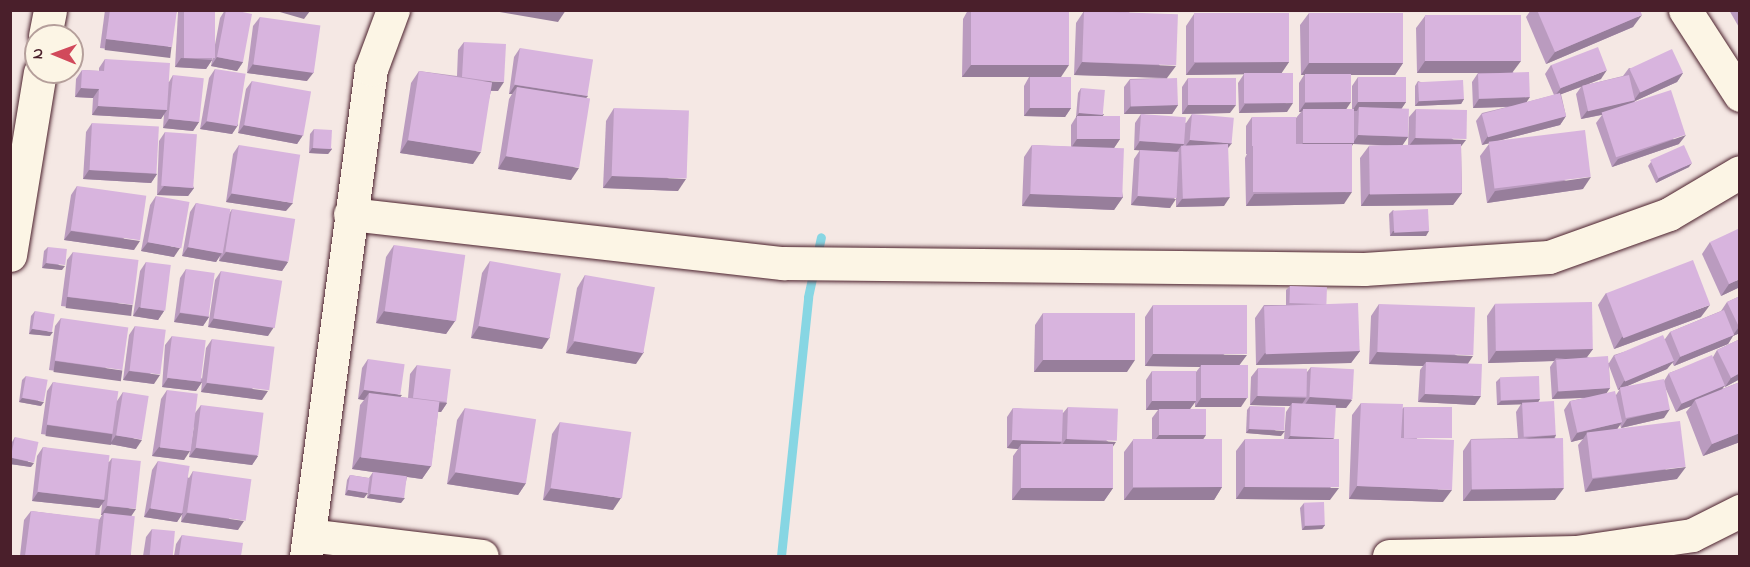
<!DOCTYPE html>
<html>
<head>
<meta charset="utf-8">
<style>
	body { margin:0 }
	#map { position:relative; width:1750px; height:567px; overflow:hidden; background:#f5e8e4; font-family:"Indie Flower",sans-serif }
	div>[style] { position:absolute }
	.stream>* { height:9px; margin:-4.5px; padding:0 4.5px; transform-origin:4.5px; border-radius:4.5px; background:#87d6e3 }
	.roads { filter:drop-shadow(0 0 2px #4a1f2b) drop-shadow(0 0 2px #4a1f2b) }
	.minor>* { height:33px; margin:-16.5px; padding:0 16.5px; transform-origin:16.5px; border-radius:16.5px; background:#fcf5e5 }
	.wall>* { inset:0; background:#ba9bbf }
	.shaded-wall>* { inset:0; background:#977e9b; transform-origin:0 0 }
	.building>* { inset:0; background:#d8b4de; transform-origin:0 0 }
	span { translate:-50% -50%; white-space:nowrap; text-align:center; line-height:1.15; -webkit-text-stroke:6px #fcf5e5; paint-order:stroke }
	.frame { position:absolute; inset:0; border:12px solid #4a1f2b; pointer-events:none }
	.north { position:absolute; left:24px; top:24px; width:60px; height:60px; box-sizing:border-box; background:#fcf5e5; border:2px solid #b59f9b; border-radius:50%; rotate:271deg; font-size:16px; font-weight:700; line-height:24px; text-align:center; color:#4a1f2b }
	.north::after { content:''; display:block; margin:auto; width:21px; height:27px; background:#d1495b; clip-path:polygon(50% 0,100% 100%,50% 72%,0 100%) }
</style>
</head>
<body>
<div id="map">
	<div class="stream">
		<i style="left:781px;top:556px;width:260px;rotate:-84deg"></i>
		<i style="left:808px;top:297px;width:61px;rotate:-77.8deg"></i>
	</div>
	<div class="roads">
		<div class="minor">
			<i style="left:1685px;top:10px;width:101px;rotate:57.1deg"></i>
			<i style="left:45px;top:36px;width:26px;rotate:-79deg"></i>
			<i style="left:350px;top:214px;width:436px;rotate:6.5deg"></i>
			<i style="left:783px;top:263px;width:581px;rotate:0.59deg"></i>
			<i style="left:1364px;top:269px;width:185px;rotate:-3.7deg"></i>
			<i style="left:1549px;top:257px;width:127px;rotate:-19.7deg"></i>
			<i style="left:1669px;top:214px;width:82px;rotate:-30.6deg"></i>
			<i style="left:10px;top:255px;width:185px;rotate:-80.7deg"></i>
			<i style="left:309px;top:535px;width:174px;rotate:6.9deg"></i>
			<i style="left:306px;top:556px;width:491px;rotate:-82.4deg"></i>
			<i style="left:371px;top:69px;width:63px;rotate:-69.6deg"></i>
			<i style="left:1389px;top:556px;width:187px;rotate:-1.2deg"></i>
			<i style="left:1576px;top:552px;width:117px;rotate:-8.3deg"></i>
			<i style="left:1692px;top:535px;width:54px;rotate:-26.6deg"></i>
		</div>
	</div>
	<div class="wall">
		<i style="clip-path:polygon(105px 10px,177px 10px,166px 56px,100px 48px)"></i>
		<i style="clip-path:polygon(179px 10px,215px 10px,212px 60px,206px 69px,175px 67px,178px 12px)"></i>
		<i style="clip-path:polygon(225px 10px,233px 10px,243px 62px,237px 71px,211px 66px,220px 18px)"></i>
		<i style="clip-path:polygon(968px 10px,1069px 10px,1061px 77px,1071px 108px,1065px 117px,1024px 116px,1024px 86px,1029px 77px,962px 77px,963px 19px)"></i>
		<i style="clip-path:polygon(1104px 10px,1130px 10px,1129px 13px,1167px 78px,1178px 105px,1172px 114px,1124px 114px,1124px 87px,1130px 79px,1167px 78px,1074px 75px,1076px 23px,1084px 11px,1103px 12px)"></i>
		<i style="clip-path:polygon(1531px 10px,1640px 10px,1633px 27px,1546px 64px,1526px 17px)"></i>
		<i style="clip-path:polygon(1729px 10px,1740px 10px,1740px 29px)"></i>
		<i style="clip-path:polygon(1309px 13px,1403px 63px,1395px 75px,1351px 75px,1346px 109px,1352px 109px,1352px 86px,1358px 77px,1406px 102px,1401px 109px,1408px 137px,1402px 145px,1408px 145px,1409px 117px,1416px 109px,1461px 146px,1462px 193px,1453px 205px,1361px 206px,1360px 158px,1369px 146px,1387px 145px,1353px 144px,1352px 146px,1344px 204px,1246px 206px,1245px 158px,1247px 154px,1246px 154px,1246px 126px,1252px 117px,1296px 145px,1296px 118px,1301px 112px,1299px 112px,1299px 83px,1304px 75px,1301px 75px,1300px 25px)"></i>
		<i style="clip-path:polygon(1194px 14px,1289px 62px,1281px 73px,1287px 112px,1239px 113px,1238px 83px,1244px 74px,1186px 75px,1186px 26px)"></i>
		<i style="clip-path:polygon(1425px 16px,1513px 72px,1527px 102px,1554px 95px,1545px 74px,1551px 65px,1601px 79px,1586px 85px,1623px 76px,1629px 68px,1683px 73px,1677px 82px,1635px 101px,1633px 104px,1679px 144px,1612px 167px,1596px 123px,1602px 115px,1581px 119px,1576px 94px,1581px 87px,1561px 94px,1566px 116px,1560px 125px,1482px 145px,1476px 121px,1482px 113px,1507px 107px,1473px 108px,1472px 82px,1478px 73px,1490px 73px,1417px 73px,1416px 28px)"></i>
		<i style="clip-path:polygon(260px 17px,307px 81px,247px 73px,253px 26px)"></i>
		<i style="clip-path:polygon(464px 42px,498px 91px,491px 91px,473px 164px,400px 153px,411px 83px,419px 71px,457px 76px,458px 50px)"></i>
		<i style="clip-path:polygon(520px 48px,588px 96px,586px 97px,571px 180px,498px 169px,509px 99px,512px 94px,509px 94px,514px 57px)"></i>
		<i style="clip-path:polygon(105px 59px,169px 82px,173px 75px,199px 122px,193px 131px,163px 128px,164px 114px,161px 119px,92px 115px,93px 98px,75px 97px,76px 79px,82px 70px,99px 71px,99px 68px)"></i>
		<i style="clip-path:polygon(215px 69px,238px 125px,232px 134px,200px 129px,209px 78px)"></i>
		<i style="clip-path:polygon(1188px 78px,1230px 113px,1182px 114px,1182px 87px)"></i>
		<i style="clip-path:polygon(252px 81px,303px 135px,297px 144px,238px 133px,246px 89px)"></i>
		<i style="clip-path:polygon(1418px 81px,1464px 99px,1461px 104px,1415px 106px,1415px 86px)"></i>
		<i style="clip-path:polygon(1081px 88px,1120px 139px,1114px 148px,1123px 197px,1114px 210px,1022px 206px,1024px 157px,1032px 145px,1071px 147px,1071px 125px,1076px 117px,1078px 93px)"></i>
		<i style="clip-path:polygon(614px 108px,678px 191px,603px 188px,606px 121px)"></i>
		<i style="clip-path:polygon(1141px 114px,1186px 123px,1192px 114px,1228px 148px,1224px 206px,1176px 207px,1176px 195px,1170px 208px,1131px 205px,1134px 159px,1140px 150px,1134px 150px,1135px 123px)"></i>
		<i style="clip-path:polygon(92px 123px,157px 174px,151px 183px,83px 179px,86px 132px)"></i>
		<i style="clip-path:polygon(314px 129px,332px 149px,328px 154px,309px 153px,310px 134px)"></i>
		<i style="clip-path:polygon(165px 132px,194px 188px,188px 196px,157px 195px,159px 141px)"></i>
		<i style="clip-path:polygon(1489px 144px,1583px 189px,1487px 203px,1480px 156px)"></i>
		<i style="clip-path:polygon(239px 145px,286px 211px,226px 202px,233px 154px)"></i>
		<i style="clip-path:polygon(1651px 162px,1689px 167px,1656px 183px,1648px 166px)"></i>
		<i style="clip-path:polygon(77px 186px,134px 250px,64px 240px,71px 195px)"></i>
		<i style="clip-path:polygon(156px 196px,174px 257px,141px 251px,150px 205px)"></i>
		<i style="clip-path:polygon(196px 203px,229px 214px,232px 209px,288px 262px,282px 271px,219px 261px,220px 255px,216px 262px,182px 256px,190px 212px)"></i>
		<i style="clip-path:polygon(1393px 210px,1426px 236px,1390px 236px,1389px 214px)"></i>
		<i style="clip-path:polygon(1710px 242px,1740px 287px,1721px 296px,1702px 254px)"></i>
		<i style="clip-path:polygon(394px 245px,455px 321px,446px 334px,376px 323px,386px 257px)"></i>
		<i style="clip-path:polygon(48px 247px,62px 270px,42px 268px,44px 251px)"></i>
		<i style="clip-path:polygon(73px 252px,127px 314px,61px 306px,67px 260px)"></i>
		<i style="clip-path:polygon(490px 261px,542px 349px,471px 338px,482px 273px)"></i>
		<i style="clip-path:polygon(146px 262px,164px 311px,158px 320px,133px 316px,140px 271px)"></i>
		<i style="clip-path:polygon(186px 269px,209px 317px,203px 326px,174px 322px,180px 278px)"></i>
		<i style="clip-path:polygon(221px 271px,268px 336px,208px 327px,215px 280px)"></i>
		<i style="clip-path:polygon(585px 275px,636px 364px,566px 353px,577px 288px)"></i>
		<i style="clip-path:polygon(1290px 286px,1326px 304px,1360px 351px,1351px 363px,1256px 365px,1255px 318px,1264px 305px,1286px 305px,1286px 290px)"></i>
		<i style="clip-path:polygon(1606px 293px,1701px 317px,1614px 349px,1598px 305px)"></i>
		<i style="clip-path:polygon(1740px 296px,1740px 333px,1733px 336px,1728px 344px,1674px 366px,1672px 362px,1667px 369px,1618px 390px,1609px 366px,1610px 388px,1606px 393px,1616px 395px,1620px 389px,1664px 381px,1669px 373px,1713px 357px,1717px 350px,1740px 339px,1740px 379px,1725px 387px,1724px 386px,1722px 389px,1740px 382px,1740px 442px,1703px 456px,1686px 412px,1691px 406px,1676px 412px,1665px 387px,1664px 418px,1621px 428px,1620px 424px,1617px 429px,1677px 479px,1585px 492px,1578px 445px,1583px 439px,1571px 442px,1564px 410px,1570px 401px,1585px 398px,1552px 399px,1550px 367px,1554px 361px,1488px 363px,1487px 316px,1495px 304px,1593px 349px,1587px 357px,1609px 363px,1614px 355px,1665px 339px,1670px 332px,1721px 311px,1727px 302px)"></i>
		<i style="clip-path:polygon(1379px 304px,1468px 363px,1475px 405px,1418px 402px,1420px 370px,1423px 366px,1369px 364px,1371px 316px)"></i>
		<i style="clip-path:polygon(1153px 305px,1239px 365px,1241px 407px,1195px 407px,1195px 402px,1190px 409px,1222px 487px,1214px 500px,1124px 500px,1124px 452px,1133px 440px,1152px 440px,1152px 418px,1158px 410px,1146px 410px,1146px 380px,1152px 371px,1196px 372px,1200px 367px,1145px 366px,1145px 317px)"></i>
		<i style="clip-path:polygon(35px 311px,50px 336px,29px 334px,31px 316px)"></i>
		<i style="clip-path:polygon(1043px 313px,1127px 372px,1034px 372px,1035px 325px)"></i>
		<i style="clip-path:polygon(61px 318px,116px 379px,49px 370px,55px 326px)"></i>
		<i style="clip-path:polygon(135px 326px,154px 384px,123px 380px,129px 335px)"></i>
		<i style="clip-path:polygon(172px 336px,202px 379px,206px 348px,212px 339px,262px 400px,201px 392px,202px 382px,196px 391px,162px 387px,165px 345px)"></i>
		<i style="clip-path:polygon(368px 359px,400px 397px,408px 398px,410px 374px,417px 365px,447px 403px,441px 412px,438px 412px,431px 466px,422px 479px,407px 477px,401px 503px,367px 498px,368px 491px,364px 498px,345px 495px,347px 480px,350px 475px,369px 478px,373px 472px,401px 476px,352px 469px,360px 405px,364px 400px,358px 399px,362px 368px)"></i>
		<i style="clip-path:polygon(1311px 367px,1352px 400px,1346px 408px,1335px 408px,1333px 439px,1330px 500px,1236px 499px,1236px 451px,1245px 439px,1284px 439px,1286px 412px,1290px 406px,1250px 405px,1251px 377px,1258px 368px,1307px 372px)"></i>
		<i style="clip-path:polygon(26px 376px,41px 406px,19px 402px,22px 380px)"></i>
		<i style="clip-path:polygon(1500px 378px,1540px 399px,1538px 402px,1556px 435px,1555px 438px,1555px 500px,1463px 501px,1463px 451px,1471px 439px,1518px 438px,1516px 412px,1521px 404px,1497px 405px,1496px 382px)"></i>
		<i style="clip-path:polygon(53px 382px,117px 401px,123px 392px,136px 449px,110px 444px,111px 437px,106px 443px,41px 434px,47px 391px)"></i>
		<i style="clip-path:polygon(167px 390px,195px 413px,201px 405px,258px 456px,252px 465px,189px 457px,194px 425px,184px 460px,152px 456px,161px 399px)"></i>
		<i style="clip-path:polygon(1361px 403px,1402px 409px,1404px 407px,1443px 502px,1349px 499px,1352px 415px)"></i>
		<i style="clip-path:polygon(1250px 406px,1281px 436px,1246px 433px,1247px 410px)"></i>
		<i style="clip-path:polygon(1068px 407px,1113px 446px,1113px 488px,1104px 501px,1012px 500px,1013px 456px,1018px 449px,1007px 448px,1007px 417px,1013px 408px,1063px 413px)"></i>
		<i style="clip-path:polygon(465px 408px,526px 483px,518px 495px,447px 484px,457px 420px)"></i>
		<i style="clip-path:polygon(560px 422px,613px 510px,543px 500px,552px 434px)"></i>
		<i style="clip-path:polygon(15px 437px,31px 467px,10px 464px,10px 452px,12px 442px)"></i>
		<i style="clip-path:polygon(43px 447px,109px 462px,112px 458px,131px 516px,131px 556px,20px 556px,24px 520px,31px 511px,99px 520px,102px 515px,101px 515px,102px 504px,99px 508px,32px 501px,37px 456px)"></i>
		<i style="clip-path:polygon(158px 461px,189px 478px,193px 471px,238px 530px,181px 522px,182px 514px,177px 522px,144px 517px,152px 470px)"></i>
		<i style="clip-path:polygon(1304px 503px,1325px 525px,1322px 529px,1302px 530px,1300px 508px)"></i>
		<i style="clip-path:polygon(152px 529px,173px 556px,143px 556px,146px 537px)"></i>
		<i style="clip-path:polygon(182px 535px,241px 556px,174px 556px,176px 544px)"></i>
	</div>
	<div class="shaded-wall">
		<i style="clip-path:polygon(273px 10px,310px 11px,304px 19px)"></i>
		<i style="clip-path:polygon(488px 10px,566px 10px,558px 22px)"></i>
		<i style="clip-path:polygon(1642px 15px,1633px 27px,1546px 64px,1555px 52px)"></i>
		<i style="left:106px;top:39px;width:66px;height:11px;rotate:7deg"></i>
		<i style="clip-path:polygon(217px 57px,243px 62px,237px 71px,211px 66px)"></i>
		<i style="clip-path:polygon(181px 58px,212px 60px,206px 69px,175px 67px)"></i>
		<i style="clip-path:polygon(1425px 61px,1521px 61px,1512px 73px,1417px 73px)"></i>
		<i style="clip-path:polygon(1082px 62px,1176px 66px,1167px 78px,1074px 75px)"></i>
		<i style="clip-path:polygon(1289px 62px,1281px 74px,1186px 75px,1195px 63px)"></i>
		<i style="clip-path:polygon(1309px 63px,1403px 63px,1395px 75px,1301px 75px)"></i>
		<i style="clip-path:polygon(253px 64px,314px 72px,307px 81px,247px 73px)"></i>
		<i style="clip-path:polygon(971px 65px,1069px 65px,1061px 77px,962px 77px)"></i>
		<i style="clip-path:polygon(1607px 70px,1601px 79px,1554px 97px,1561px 88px)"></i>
		<i style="clip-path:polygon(1683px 73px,1677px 82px,1635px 101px,1629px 109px,1581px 119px,1587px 111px,1634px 100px,1640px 92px)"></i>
		<i style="clip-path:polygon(462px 80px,504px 82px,498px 91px,456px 89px)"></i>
		<i style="clip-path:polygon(515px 85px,588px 96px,581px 104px,517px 87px,512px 94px,509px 94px)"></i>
		<i style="clip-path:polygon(81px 88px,99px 89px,93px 98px,75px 97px)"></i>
		<i style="clip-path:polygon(1530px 97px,1524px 106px,1473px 108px,1479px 99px)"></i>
		<i style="clip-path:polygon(1464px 99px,1461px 104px,1415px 106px,1419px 101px)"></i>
		<i style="clip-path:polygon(1351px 102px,1345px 111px,1303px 110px,1301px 112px,1299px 112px,1305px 103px)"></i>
		<i style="clip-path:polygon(1358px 102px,1406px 102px,1400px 111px,1359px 107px,1357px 111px,1352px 111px)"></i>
		<i style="clip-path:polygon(1293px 103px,1287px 112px,1239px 113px,1245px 104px)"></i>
		<i style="clip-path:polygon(1178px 105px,1172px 114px,1124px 114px,1131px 106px)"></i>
		<i style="clip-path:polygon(1188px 105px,1236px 105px,1230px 113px,1182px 114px)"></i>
		<i style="clip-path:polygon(98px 106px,167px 110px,161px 119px,92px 115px)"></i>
		<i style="clip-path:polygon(1030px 108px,1071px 108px,1065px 117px,1024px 116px)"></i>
		<i style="clip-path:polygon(1079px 113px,1104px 114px,1101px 119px,1076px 117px)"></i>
		<i style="clip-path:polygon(1566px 116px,1560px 125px,1482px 145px,1488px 136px)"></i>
		<i style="clip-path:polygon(169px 119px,199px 122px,193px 131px,163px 128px)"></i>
		<i style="clip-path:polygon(207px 121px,238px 125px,232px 134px,200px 129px)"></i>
		<i style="clip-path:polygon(244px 125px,303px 135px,297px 144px,238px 133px)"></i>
		<i style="clip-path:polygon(1358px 135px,1408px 137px,1402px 146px,1353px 144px,1347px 152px,1296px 152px,1303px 143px,1353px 143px)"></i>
		<i style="clip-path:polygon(1686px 135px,1679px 144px,1612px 167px,1618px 159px)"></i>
		<i style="clip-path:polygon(1415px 138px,1466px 140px,1459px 149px,1408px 147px)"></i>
		<i style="clip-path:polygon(1077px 139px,1120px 139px,1114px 148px,1071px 148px)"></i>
		<i style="clip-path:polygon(408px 140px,481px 152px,473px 164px,400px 153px)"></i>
		<i style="clip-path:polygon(1190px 140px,1232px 143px,1225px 152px,1184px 148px)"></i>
		<i style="clip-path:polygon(1140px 141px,1184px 144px,1181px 149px,1181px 146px,1176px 153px,1134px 150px)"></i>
		<i style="clip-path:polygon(312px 148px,332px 149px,328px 154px,309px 153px)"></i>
		<i style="clip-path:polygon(506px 156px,579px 168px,571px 180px,498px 169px)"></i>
		<i style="clip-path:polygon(1692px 163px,1689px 167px,1656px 183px,1659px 178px)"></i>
		<i style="clip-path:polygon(89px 170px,157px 174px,151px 183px,83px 179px)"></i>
		<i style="clip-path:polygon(612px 176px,686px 179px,678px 191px,603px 188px)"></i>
		<i style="clip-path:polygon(1591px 177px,1583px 189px,1487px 203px,1495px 191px)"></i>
		<i style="clip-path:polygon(164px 186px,194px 188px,188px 196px,157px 195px)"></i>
		<i style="clip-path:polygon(1352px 192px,1344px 204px,1246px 206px,1254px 194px)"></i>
		<i style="clip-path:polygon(232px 193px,293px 203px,286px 211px,226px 202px)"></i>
		<i style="clip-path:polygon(1462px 193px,1453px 205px,1361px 206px,1369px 194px)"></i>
		<i style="clip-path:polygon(1030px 194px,1123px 197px,1114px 210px,1022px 206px)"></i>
		<i style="clip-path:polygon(1138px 196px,1176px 199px,1170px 208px,1131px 205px)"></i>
		<i style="clip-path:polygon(1230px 197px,1224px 206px,1176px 207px,1182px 199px)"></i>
		<i style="clip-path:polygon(71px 231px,140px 241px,134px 250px,64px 240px)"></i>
		<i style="clip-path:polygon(1393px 231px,1429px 231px,1426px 236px,1390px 236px)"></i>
		<i style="clip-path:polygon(148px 242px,180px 248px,174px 257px,141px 251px)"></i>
		<i style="clip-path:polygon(188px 247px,222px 253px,216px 262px,182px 256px)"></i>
		<i style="clip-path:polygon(226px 252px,288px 262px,282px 271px,219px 261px)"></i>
		<i style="clip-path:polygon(46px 263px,65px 266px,62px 270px,42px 268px)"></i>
		<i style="clip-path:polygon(1740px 279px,1740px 287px,1721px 296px,1729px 284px)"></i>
		<i style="left:67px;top:297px;width:66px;height:11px;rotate:7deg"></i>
		<i style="clip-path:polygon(1710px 305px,1701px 317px,1614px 349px,1622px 337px)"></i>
		<i style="clip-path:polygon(139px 307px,164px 311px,158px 320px,133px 316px)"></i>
		<i style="clip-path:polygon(384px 311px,455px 321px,446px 334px,376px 323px)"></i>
		<i style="clip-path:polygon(180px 313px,209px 317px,203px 326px,174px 322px)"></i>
		<i style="clip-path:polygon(214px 318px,274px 327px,268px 336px,208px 327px)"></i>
		<i style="clip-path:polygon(479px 326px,550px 337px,542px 349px,471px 338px)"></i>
		<i style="clip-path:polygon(1739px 327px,1740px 327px,1740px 333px,1733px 336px,1728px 344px,1674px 366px,1680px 357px,1733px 335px)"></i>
		<i style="clip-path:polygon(32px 329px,53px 332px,50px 336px,29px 334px)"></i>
		<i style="clip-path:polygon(575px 341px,644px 352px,636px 364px,566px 353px)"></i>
		<i style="clip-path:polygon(1593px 349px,1584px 361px,1556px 358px,1554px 361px,1488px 363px,1496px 351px)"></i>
		<i style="clip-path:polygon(1360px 351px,1351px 363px,1256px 365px,1265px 353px)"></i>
		<i style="clip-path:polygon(1377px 352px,1473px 356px,1465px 368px,1426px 362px,1423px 366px,1369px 364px)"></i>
		<i style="clip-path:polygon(1153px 354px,1247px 355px,1238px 367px,1201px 365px,1200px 367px,1145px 366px)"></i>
		<i style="clip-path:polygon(1043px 360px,1135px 360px,1127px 372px,1034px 372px)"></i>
		<i style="left:55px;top:361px;width:68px;height:11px;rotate:8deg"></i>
		<i style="clip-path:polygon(1674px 361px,1667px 369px,1618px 390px,1624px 381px)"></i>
		<i style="clip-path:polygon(129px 371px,160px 375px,154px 384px,123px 380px)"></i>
		<i style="clip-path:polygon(1740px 373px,1740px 379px,1725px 387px,1731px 378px)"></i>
		<i style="clip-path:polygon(168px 378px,202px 382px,196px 391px,162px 387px)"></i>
		<i style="clip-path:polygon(207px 383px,268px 391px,262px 400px,201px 392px)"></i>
		<i style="clip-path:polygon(1725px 385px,1719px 394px,1695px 400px,1691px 406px,1676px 412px,1682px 403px)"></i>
		<i style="clip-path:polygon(1610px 388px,1604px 397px,1552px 399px,1558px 391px)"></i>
		<i style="clip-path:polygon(364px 390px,402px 395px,395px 404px,369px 393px,364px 400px,358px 399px)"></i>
		<i style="clip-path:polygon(1425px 394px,1481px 396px,1475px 405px,1418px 402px)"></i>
		<i style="clip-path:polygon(1257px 396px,1306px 398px,1300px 407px,1292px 403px,1290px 406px,1250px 405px)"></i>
		<i style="clip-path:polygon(1310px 397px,1352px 400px,1346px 408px,1304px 406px)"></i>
		<i style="clip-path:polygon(22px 398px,44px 402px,41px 406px,19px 402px)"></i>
		<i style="clip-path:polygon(1201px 398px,1247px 398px,1241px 407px,1195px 407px)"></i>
		<i style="clip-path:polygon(1540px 399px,1537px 404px,1497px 405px,1501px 401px)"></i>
		<i style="clip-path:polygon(413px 400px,447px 403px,441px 412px,406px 409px)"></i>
		<i style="clip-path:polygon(1152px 401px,1196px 401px,1190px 409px,1146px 410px)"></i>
		<i style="clip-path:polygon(1670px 409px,1664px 418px,1621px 428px,1627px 419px)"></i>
		<i style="clip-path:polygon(1622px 422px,1616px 431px,1587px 433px,1583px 439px,1571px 442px,1577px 433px)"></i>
		<i style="left:47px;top:425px;width:66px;height:11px;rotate:8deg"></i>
		<i style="clip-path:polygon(1249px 429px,1285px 431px,1281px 436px,1246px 433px)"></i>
		<i style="clip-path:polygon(1740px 433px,1740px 442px,1703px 456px,1712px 444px)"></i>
		<i style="clip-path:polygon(116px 435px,142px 440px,136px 449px,110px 444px)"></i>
		<i style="clip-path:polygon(1159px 435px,1206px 435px,1200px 444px,1152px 444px)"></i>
		<i style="clip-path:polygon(1556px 435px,1550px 444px,1525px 438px)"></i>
		<i style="clip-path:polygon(1290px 436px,1334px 438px,1327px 447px,1284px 445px)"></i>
		<i style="clip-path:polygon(1066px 439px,1116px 442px,1110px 451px,1060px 448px)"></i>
		<i style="clip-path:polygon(1013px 440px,1062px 441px,1056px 450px,1021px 444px,1018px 449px,1007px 448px)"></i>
		<i style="clip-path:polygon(159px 447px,190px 451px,184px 460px,152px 456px)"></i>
		<i style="clip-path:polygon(196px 448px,258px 456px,252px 465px,189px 457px)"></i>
		<i style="clip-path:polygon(360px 457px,431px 466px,422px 479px,352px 469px)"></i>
		<i style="clip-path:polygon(12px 458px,34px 463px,31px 467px,10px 464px,10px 460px)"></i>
		<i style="clip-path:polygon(1686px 467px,1677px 479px,1585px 492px,1593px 479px)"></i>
		<i style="clip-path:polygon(456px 472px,526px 483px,518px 495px,447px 484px)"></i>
		<i style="clip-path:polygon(1357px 486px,1452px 490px,1443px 502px,1349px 499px)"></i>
		<i style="clip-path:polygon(1222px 487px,1214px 500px,1124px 500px,1133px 488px)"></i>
		<i style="clip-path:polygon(1244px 487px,1339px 488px,1330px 500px,1236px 499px)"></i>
		<i style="clip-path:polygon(551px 488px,621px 498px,613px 510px,543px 500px)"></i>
		<i style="clip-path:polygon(1021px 488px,1113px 488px,1104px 501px,1012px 500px)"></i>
		<i style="clip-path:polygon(1564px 488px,1555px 500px,1463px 501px,1472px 489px)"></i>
		<i style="clip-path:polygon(348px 490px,368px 493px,364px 498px,345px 495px)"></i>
		<i style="clip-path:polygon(38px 492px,105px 500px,99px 508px,32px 501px)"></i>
		<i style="clip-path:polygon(370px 494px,405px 498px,401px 503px,367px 498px)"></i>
		<i style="clip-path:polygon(107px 506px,136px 509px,130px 518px,104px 513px,102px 515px,101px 515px)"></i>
		<i style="clip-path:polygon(150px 508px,183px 513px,177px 522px,144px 517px)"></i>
		<i style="clip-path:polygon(187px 513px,244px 521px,238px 530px,181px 522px)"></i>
		<i style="clip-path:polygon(1325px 525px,1322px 529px,1302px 530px,1305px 526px)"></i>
	</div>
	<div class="building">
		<i style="clip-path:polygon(110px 10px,177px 10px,172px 47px,106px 39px)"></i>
		<i style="left:184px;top:10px;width:31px;height:48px"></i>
		<i style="clip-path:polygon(226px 10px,233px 10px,252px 14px,243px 62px,217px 57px)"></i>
		<i style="left:971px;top:10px;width:98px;height:55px"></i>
		<i style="clip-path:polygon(1107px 10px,1130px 10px,1129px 13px,1107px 12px)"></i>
		<i style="clip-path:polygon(1537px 10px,1640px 10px,1642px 15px,1555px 52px)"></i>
		<i style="left:1084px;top:11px;width:94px;height:51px;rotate:2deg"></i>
		<i style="left:1289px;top:13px;width:49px;height:95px;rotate:90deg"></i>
		<i style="left:1309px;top:13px;width:94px;height:50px"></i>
		<i style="left:1521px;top:15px;width:46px;height:96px;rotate:90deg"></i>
		<i style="left:260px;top:17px;width:61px;height:48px;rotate:8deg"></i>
		<i style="clip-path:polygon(464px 42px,506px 44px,504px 82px,489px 81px,462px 77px)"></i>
		<i style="left:1598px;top:47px;width:25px;height:50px;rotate:69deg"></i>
		<i style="left:520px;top:48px;width:74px;height:37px;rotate:9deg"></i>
		<i style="left:1672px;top:49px;width:26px;height:47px;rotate:65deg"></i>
		<i style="clip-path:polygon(105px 59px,170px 63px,167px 110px,98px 106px,99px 89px,81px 88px,82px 70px,104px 71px)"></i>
		<i style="left:215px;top:69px;width:31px;height:53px;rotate:9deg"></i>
		<i style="left:419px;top:71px;width:74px;height:70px;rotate:9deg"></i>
		<i style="left:1529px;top:72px;width:25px;height:51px;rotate:88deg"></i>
		<i style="left:1293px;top:73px;width:30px;height:49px;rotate:90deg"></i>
		<i style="left:1351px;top:74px;width:28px;height:46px;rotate:90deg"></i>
		<i style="left:173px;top:75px;width:31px;height:44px;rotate:6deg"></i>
		<i style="left:1629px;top:75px;width:26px;height:48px;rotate:77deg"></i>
		<i style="left:1030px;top:77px;width:41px;height:31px"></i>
		<i style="left:1358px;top:77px;width:48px;height:25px"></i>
		<i style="left:1177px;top:78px;width:27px;height:47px;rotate:88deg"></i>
		<i style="left:1188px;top:78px;width:48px;height:27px"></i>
		<i style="left:1463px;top:80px;width:19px;height:45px;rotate:87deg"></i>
		<i style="left:252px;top:81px;width:60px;height:45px;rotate:10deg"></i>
		<i style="left:517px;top:87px;width:74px;height:70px;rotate:9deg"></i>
		<i style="left:1081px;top:88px;width:24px;height:25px;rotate:5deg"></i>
		<i style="left:1671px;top:90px;width:47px;height:73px;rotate:72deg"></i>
		<i style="left:1560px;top:93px;width:24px;height:81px;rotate:75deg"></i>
		<i style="left:1359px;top:107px;width:50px;height:28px;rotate:2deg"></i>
		<i style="left:614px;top:108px;width:75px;height:68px;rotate:2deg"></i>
		<i style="left:1354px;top:109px;width:34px;height:51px;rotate:90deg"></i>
		<i style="left:1416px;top:109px;width:51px;height:29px;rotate:1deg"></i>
		<i style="left:1141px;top:114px;width:45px;height:27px;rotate:4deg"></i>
		<i style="left:1192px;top:114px;width:42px;height:26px;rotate:5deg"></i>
		<i style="left:1077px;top:116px;width:43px;height:23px"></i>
		<i style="left:1252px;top:117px;width:44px;height:29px"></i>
		<i style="left:92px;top:123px;width:67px;height:47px;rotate:3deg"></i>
		<i style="left:314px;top:129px;width:18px;height:19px;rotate:3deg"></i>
		<i style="left:1585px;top:130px;width:47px;height:97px;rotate:83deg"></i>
		<i style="left:165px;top:132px;width:32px;height:54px;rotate:4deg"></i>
		<i style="left:1228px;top:144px;width:53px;height:47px;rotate:88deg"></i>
		<i style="left:1352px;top:144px;width:48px;height:99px;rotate:90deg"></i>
		<i style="left:1461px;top:144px;width:49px;height:92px;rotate:89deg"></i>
		<i style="left:239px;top:145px;width:62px;height:49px;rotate:9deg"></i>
		<i style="left:1032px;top:145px;width:92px;height:49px;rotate:2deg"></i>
		<i style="left:1684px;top:145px;width:20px;height:37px;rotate:66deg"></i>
		<i style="left:1140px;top:150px;width:39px;height:46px;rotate:3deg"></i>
		<i style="left:77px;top:186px;width:70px;height:45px;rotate:8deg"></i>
		<i style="left:156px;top:196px;width:34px;height:47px;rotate:10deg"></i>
		<i style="left:196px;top:203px;width:35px;height:45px;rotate:10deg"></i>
		<i style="left:232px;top:209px;width:64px;height:43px;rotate:9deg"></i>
		<i style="left:1428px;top:209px;width:22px;height:35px;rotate:87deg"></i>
		<i style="clip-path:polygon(1740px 228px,1740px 279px,1729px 284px,1710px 242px)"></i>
		<i style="left:394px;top:245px;width:72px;height:67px;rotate:8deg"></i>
		<i style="left:48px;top:247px;width:19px;height:16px;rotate:6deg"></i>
		<i style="left:73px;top:252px;width:66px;height:45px;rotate:7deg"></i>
		<i style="left:1693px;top:260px;width:48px;height:93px;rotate:69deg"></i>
		<i style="left:490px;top:261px;width:72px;height:66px;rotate:10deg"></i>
		<i style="left:146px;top:262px;width:25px;height:46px;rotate:7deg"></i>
		<i style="left:186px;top:269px;width:29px;height:44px;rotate:8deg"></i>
		<i style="left:221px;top:271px;width:62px;height:48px;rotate:9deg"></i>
		<i style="left:585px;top:275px;width:71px;height:67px;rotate:10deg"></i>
		<i style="left:1290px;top:286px;width:37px;height:17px;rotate:2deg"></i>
		<i style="clip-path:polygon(1740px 296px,1740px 327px,1739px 327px,1727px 302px)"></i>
		<i style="left:1592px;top:302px;width:47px;height:97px;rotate:89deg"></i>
		<i style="left:1358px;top:303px;width:48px;height:94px;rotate:88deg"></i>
		<i style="left:1379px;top:304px;width:96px;height:48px;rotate:2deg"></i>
		<i style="left:1153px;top:305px;width:94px;height:49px"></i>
		<i style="left:1724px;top:310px;width:27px;height:58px;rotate:68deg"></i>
		<i style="left:35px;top:311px;width:20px;height:18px;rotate:9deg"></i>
		<i style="left:1043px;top:313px;width:92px;height:47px"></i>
		<i style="left:61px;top:318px;width:68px;height:43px;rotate:8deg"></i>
		<i style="left:135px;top:326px;width:31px;height:45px;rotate:7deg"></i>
		<i style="left:1663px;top:335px;width:28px;height:53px;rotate:67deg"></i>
		<i style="left:172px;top:336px;width:34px;height:42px;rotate:7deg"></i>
		<i style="left:212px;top:339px;width:63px;height:44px;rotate:7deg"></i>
		<i style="clip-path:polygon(1740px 339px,1740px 373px,1731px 378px,1717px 350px)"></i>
		<i style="left:1712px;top:355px;width:33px;height:47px;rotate:67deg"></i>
		<i style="left:1608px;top:356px;width:32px;height:52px;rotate:86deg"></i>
		<i style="left:368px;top:359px;width:37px;height:31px;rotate:8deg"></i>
		<i style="left:1426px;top:362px;width:56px;height:32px;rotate:2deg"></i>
		<i style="left:417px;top:365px;width:34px;height:33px;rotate:7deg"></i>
		<i style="left:1201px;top:365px;width:47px;height:33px"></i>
		<i style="left:1311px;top:367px;width:43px;height:30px;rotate:3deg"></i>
		<i style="left:1258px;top:368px;width:49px;height:28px;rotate:1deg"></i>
		<i style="left:1152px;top:371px;width:44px;height:30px"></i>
		<i style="left:26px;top:376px;width:22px;height:22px;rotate:10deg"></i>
		<i style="left:1539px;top:376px;width:23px;height:39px;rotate:88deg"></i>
		<i style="left:1664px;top:379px;width:31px;height:45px;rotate:79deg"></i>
		<i style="left:53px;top:382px;width:66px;height:43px;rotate:8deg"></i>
		<i style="clip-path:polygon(1740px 382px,1740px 433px,1712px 444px,1695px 400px)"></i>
		<i style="left:167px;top:390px;width:31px;height:58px;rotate:7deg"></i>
		<i style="left:1615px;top:391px;width:32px;height:46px;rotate:77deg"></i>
		<i style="left:123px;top:392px;width:26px;height:44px;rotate:9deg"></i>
		<i style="left:369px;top:393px;width:71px;height:65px;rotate:7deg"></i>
		<i style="left:1554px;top:401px;width:34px;height:32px;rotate:87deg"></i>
		<i style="left:1292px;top:403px;width:44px;height:33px;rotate:3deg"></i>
		<i style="clip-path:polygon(1361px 403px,1403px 404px,1401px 438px,1454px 440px,1452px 490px,1357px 486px)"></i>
		<i style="left:201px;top:405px;width:63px;height:43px;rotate:7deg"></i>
		<i style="left:1250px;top:406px;width:35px;height:23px;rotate:2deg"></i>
		<i style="left:1068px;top:407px;width:50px;height:32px;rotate:2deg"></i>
		<i style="left:1404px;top:407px;width:48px;height:31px"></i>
		<i style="left:465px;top:408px;width:72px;height:65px;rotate:9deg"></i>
		<i style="left:1013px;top:408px;width:50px;height:32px;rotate:2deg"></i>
		<i style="left:1159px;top:409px;width:47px;height:26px"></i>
		<i style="left:1680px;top:421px;width:46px;height:94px;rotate:83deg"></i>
		<i style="left:560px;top:422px;width:72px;height:67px;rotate:8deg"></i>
		<i style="left:15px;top:437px;width:24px;height:21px;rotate:12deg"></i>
		<i style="left:1563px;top:438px;width:50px;height:92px;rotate:89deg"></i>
		<i style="left:1222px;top:439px;width:48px;height:89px;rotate:90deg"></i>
		<i style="left:1245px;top:439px;width:94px;height:48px"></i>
		<i style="left:1021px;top:444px;width:92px;height:44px"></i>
		<i style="left:43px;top:447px;width:67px;height:45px;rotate:7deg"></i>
		<i style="left:112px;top:458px;width:29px;height:48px;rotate:6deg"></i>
		<i style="left:158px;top:461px;width:32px;height:48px;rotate:9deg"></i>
		<i style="left:193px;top:471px;width:59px;height:42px;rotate:8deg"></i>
		<i style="left:373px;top:472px;width:34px;height:22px;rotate:7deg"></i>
		<i style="left:350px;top:475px;width:20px;height:15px;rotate:9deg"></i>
		<i style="left:1324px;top:502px;width:23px;height:20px;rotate:88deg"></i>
		<i style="clip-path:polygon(31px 511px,99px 519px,95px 556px,25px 556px)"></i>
		<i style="left:104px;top:513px;width:31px;height:43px;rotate:6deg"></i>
		<i style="left:152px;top:529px;width:23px;height:27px;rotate:5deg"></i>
		<i style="clip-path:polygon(182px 535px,243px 543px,241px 556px,179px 556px)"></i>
	</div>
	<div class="frame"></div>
	<div class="north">N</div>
</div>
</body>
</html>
